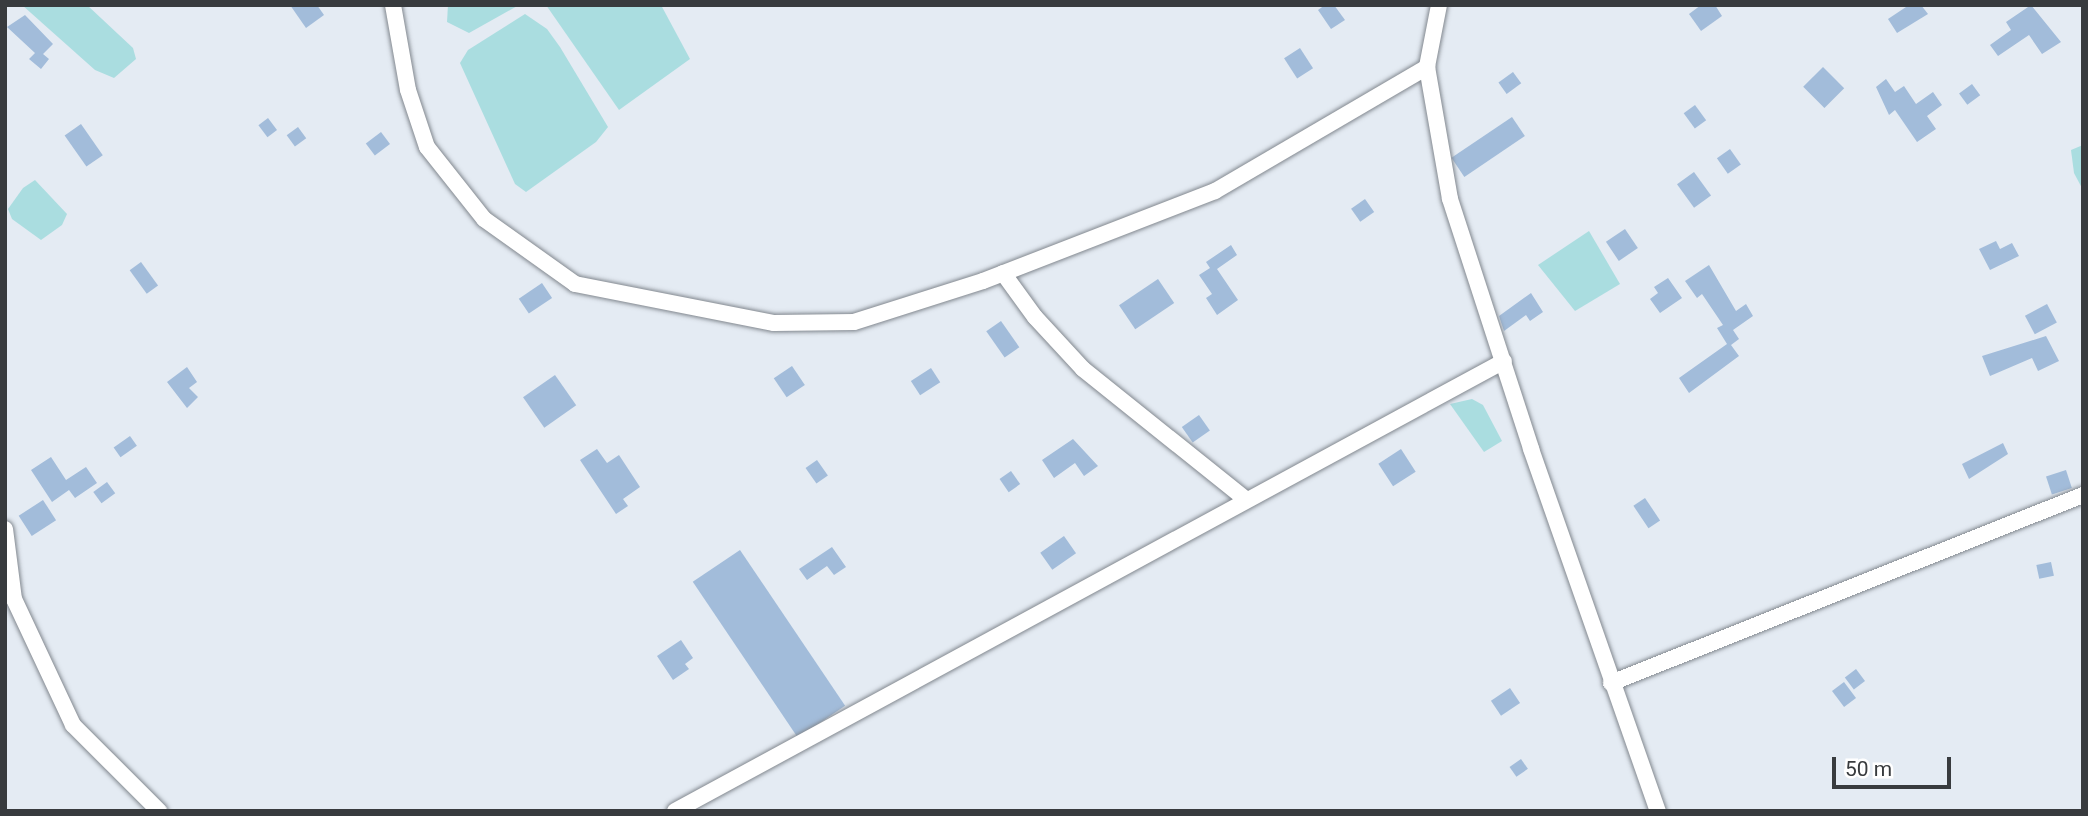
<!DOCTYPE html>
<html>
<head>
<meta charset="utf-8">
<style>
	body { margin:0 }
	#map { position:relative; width:2088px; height:816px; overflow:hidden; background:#e4ebf3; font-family:Roboto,sans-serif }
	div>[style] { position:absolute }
	.water>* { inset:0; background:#aadde0 }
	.building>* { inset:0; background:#a2bcda; transform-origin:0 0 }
	.roads { filter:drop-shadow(0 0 2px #82888f) drop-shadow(0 0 2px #82888f) }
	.street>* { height:16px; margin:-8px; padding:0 8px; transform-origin:8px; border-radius:8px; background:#fff }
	span { translate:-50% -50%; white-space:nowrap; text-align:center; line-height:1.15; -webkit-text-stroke:6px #fff; paint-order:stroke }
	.frame { position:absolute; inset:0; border:7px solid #383b3e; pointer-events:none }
	.scale { position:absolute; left:1832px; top:757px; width:119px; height:32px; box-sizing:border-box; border:4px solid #383b3e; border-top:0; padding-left:9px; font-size:21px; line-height:24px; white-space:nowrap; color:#383b3e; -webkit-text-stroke:5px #fff; paint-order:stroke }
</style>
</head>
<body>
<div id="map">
	<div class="water">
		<i style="clip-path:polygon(22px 5px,87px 5px,133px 48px,136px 59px,114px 78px,95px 70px)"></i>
		<i style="clip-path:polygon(448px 5px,519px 5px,469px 33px,447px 22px)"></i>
		<i style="clip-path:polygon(546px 5px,661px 5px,690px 59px,619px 110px)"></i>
		<i style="clip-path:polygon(525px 14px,547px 29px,560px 47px,608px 127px,596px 142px,526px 192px,515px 184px,460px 63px,468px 50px)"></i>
		<i style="clip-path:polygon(2083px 145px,2083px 190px,2074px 173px,2071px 150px)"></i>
		<i style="clip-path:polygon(35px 180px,67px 214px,62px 225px,41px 240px,12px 219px,8px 209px,23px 188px)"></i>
		<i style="clip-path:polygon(1589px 231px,1620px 284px,1575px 311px,1538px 265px)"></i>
		<i style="clip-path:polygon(1472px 399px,1483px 405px,1502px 441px,1484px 452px,1450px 404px)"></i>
	</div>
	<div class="building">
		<i style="clip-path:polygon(290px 5px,317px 5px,324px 15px,306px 28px)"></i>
		<i style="clip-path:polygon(1325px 5px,1334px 5px,1345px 20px,1331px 29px,1318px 10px)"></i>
		<i style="clip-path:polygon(1701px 5px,1715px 5px,1722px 16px,1701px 31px,1689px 14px)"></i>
		<i style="clip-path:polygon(1909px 5px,1921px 5px,1928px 14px,1897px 33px,1888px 19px)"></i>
		<i style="clip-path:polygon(2031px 5px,2061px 42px,2042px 54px,2029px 35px,1998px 56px,1990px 45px,2011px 30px,2006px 22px)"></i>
		<i style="clip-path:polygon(25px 15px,53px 44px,43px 54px,49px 59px,41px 69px,29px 59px,35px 53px,7px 27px)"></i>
		<i style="left:1300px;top:48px;width:24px;height:19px;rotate:57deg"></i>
		<i style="left:1823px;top:67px;width:30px;height:28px;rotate:45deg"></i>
		<i style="left:1513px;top:72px;width:14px;height:18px;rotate:54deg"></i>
		<i style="clip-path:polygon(1886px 79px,1895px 92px,1904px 86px,1916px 104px,1933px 92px,1942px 105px,1927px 116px,1936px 129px,1917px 142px,1895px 110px,1889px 115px,1876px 87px)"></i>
		<i style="left:1972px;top:84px;width:14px;height:16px;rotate:54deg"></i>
		<i style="left:1695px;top:105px;width:19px;height:14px;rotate:54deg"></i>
		<i style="left:1512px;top:117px;width:23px;height:73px;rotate:56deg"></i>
		<i style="left:268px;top:118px;width:15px;height:12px;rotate:53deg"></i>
		<i style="left:81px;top:124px;width:38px;height:20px;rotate:55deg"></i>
		<i style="left:298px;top:127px;width:14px;height:14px;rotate:54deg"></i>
		<i style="left:381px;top:132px;width:15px;height:19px;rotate:53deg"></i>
		<i style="left:1730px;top:149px;width:19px;height:16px;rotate:55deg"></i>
		<i style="left:1694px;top:172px;width:29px;height:21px;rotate:54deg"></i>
		<i style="left:1365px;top:199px;width:16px;height:17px;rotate:55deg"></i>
		<i style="left:1625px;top:229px;width:23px;height:23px;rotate:56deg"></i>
		<i style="clip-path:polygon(1996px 241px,2000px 249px,2012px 243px,2019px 256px,1990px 270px,1979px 249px)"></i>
		<i style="clip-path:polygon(1231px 245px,1237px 255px,1217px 269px,1238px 300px,1217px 315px,1206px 298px,1212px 294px,1199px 275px,1210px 268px,1206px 262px)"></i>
		<i style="left:141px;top:262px;width:29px;height:14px;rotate:54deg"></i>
		<i style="clip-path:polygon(1709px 265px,1736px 311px,1746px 304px,1753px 316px,1733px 330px,1739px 339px,1731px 345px,1739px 356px,1689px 393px,1679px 378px,1727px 344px,1717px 328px,1723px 325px,1702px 294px,1697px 298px,1685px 281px)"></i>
		<i style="clip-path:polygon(1668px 278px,1682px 298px,1660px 313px,1650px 299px,1658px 293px,1654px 287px)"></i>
		<i style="left:1158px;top:279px;width:29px;height:47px;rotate:56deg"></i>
		<i style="left:542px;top:283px;width:18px;height:28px;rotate:56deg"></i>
		<i style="clip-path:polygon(1531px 293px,1543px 312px,1530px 321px,1526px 315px,1504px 331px,1499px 316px)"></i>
		<i style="left:2047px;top:304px;width:21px;height:25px;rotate:62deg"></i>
		<i style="left:1001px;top:321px;width:32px;height:18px;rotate:55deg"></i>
		<i style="clip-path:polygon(2046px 336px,2059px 361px,2038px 371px,2032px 358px,1990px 376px,1982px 356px)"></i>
		<i style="left:792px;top:366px;width:23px;height:22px;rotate:56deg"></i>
		<i style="clip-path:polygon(187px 367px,197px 382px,189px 388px,198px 397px,187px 408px,167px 382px)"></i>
		<i style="left:931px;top:368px;width:17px;height:24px;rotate:57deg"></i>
		<i style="left:555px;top:375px;width:37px;height:39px;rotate:55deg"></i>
		<i style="left:1199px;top:415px;width:19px;height:21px;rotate:55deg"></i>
		<i style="left:130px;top:436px;width:12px;height:20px;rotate:55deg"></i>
		<i style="clip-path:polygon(1073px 439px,1098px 466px,1084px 476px,1075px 463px,1054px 478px,1042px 460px)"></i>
		<i style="clip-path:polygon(2003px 443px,2008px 454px,1969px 479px,1962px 464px)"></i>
		<i style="clip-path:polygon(597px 449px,607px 463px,619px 455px,640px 487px,623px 499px,628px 506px,616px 514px,580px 460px)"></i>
		<i style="left:1401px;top:449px;width:27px;height:27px;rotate:57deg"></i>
		<i style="clip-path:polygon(51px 457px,66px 480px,86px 467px,97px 483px,75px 498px,69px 490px,52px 502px,31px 470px)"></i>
		<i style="left:817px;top:460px;width:19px;height:14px;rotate:55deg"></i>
		<i style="left:2066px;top:470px;width:19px;height:21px;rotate:72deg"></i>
		<i style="left:1011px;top:471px;width:16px;height:14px;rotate:55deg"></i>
		<i style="left:107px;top:482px;width:14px;height:17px;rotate:54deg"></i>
		<i style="left:1645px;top:498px;width:27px;height:14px;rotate:56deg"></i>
		<i style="left:43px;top:500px;width:24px;height:29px;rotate:57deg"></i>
		<i style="left:1064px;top:536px;width:21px;height:29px;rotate:55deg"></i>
		<i style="clip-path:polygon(832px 547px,846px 567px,834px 575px,827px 566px,807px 580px,799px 569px)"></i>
		<i style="left:740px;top:550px;width:188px;height:57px;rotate:56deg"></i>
		<i style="left:2051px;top:562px;width:14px;height:15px;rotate:78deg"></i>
		<i style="clip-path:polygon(681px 640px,693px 658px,685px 664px,689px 669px,673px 680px,657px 656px)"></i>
		<i style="left:1856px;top:669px;width:15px;height:14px;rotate:53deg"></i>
		<i style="left:1844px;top:682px;width:20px;height:15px;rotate:53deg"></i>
		<i style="left:1510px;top:688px;width:18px;height:23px;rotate:56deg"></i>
		<i style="left:1521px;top:759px;width:12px;height:14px;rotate:55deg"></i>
	</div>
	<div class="roads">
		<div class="street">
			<i style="left:393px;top:5px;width:86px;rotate:80deg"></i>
			<i style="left:408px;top:90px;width:60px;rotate:71.6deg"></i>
			<i style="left:427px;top:147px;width:92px;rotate:51.6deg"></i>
			<i style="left:484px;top:219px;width:112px;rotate:35.5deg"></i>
			<i style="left:575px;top:284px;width:203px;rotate:11.1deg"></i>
			<i style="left:774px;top:323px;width:80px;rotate:-0.7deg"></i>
			<i style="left:854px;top:322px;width:135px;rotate:-17.6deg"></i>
			<i style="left:983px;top:281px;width:249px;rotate:-21.2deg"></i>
			<i style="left:1215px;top:191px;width:246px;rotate:-30.3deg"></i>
			<i style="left:1439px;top:5px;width:63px;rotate:101deg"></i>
			<i style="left:1427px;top:67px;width:134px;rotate:80.1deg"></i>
			<i style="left:1450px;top:199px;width:263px;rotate:72deg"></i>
			<i style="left:1531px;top:449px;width:384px;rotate:70.7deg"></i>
			<i style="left:1003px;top:273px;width:54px;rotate:54deg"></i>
			<i style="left:1035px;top:317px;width:71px;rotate:47.3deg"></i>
			<i style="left:1083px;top:369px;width:208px;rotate:38.7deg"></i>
			<i style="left:5px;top:529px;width:71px;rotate:82.7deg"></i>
			<i style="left:14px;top:599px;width:139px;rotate:64.9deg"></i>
			<i style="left:73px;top:725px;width:122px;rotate:45deg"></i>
			<i style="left:1611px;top:683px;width:508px;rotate:-21.72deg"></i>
			<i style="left:675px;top:811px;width:943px;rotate:-28.49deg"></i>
		</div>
	</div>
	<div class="frame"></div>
	<div class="scale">50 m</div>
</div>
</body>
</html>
